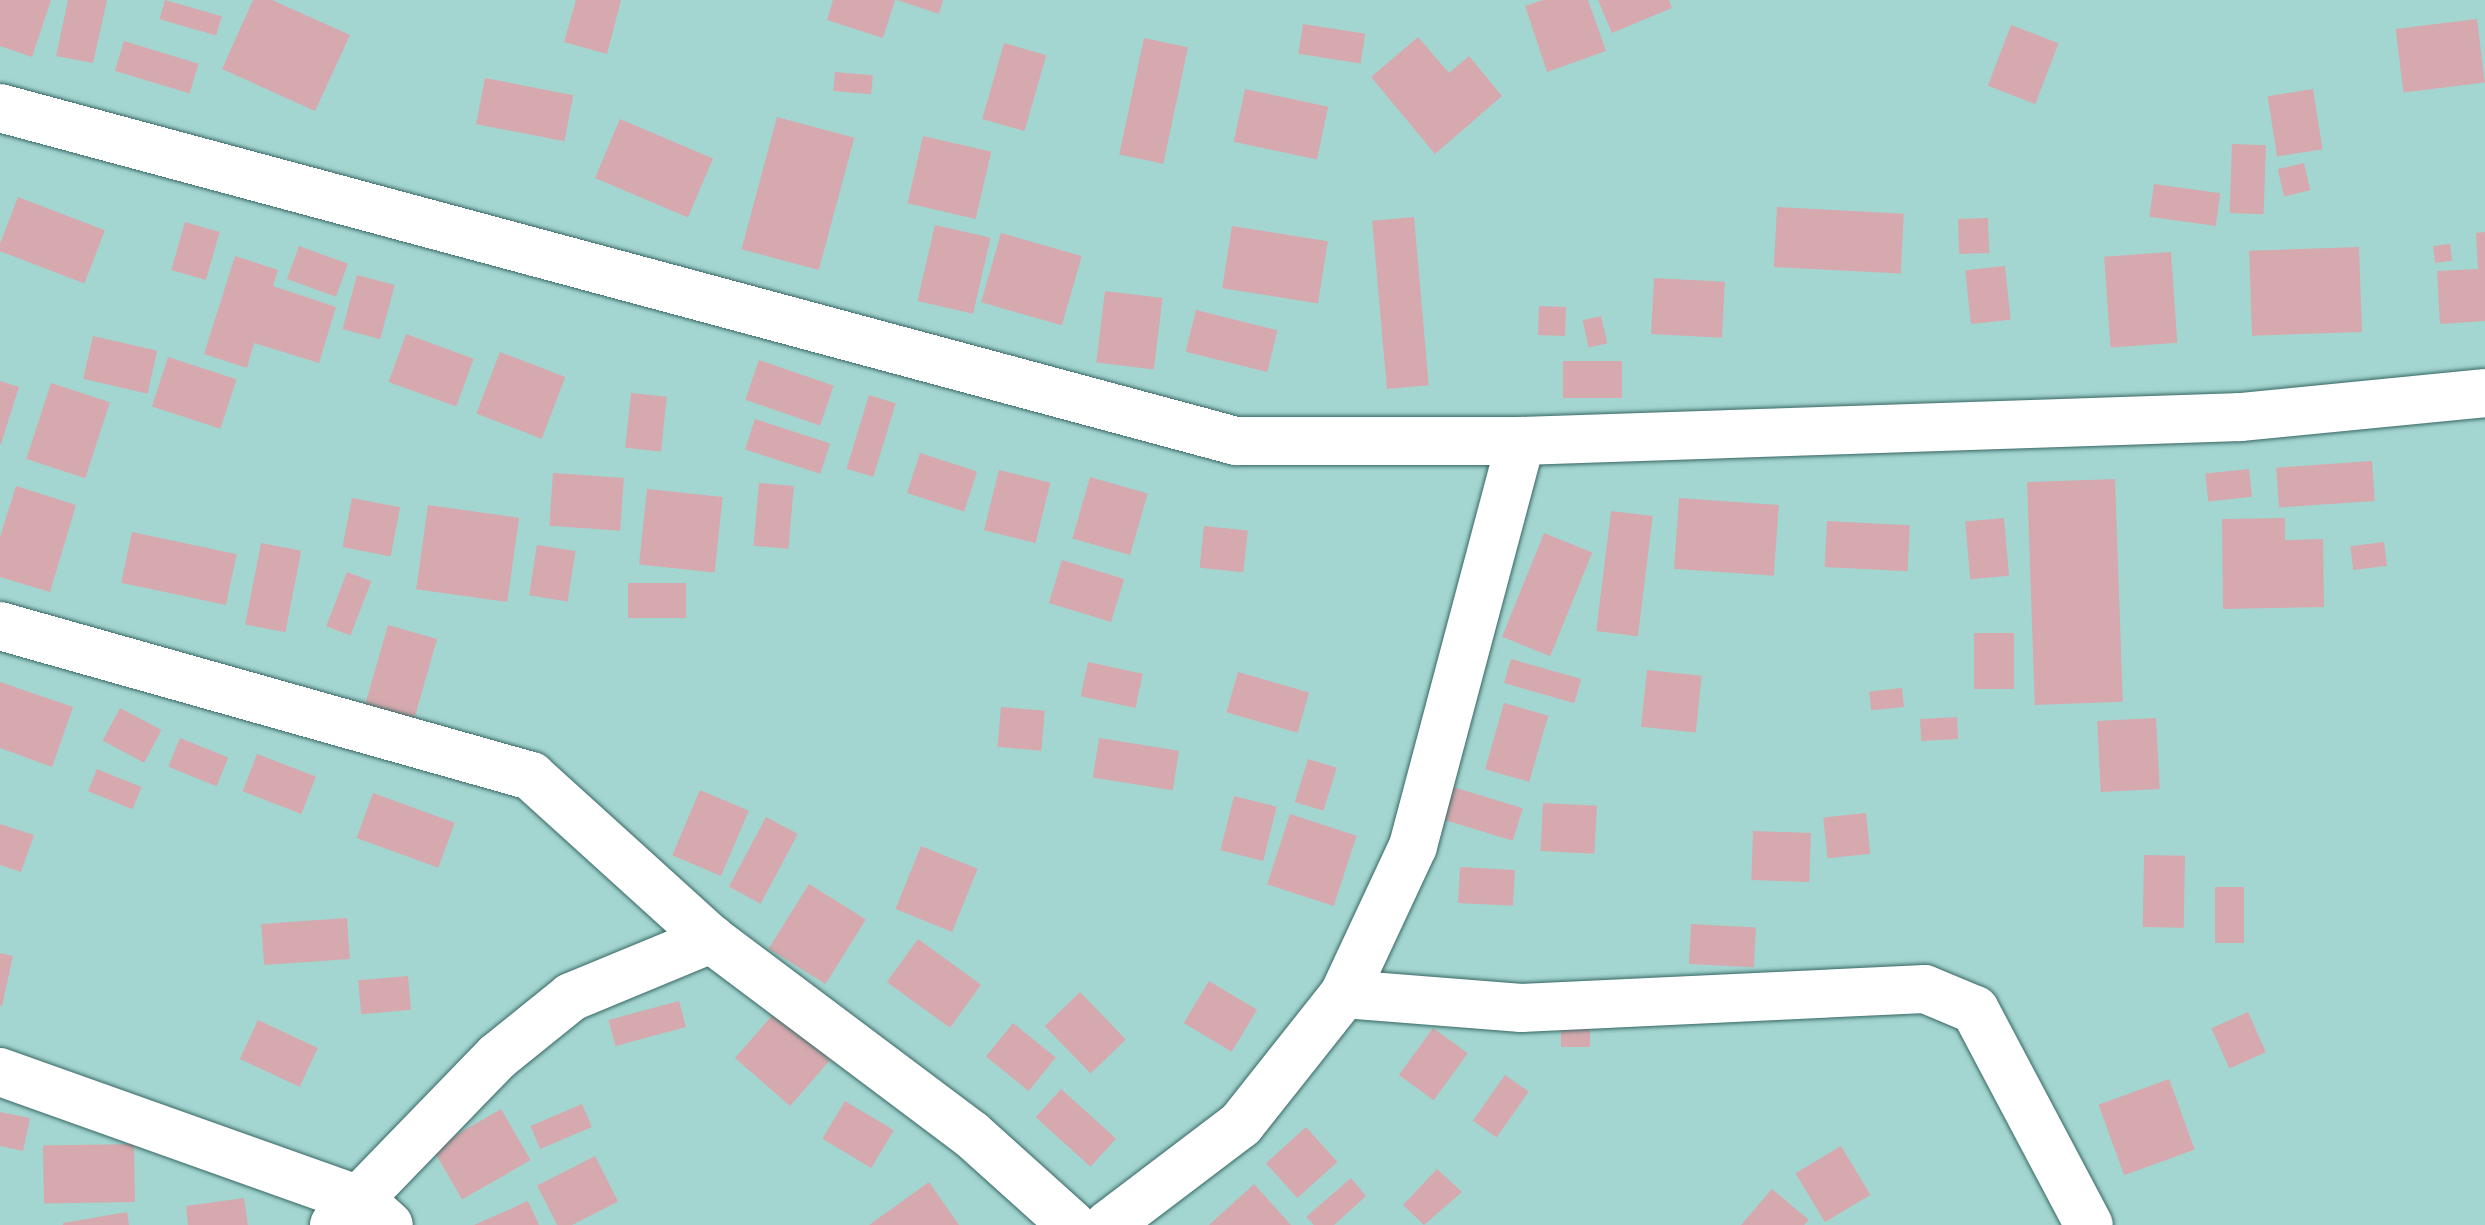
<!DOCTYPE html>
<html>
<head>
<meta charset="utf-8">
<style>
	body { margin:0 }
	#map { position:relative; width:2485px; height:1225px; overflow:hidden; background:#a4d6d1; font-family:"Libre Baskerville",serif }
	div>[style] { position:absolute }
	.building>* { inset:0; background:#d5a9ae; transform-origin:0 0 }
	.roads { filter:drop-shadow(0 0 2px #386764) drop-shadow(0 0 2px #386764) }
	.minor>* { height:48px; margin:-24px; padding:0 24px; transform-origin:24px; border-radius:24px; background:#fff }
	span { translate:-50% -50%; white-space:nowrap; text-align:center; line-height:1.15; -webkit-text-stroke:9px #a4d6d1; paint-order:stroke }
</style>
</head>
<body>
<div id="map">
	<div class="building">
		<i style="clip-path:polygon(0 0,51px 0,32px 57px,0 46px)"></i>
		<i style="clip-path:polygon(68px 0,107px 0,93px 63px,56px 56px)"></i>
		<i style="left:165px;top:0;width:59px;height:20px;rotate:16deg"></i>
		<i style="clip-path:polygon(253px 0,272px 0,350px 35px,315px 111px,222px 69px)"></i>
		<i style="clip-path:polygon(576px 0,621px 0,607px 54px,564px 42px)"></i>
		<i style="clip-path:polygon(833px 0,895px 0,883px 38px,827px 20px)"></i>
		<i style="clip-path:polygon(897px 0,943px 0,939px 14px)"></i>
		<i style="clip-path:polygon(1543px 0,1588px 0,1606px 51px,1547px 72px,1525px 6px)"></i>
		<i style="clip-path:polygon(1598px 0,1669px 0,1672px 8px,1612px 33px)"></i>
		<i style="left:2477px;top:19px;width:64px;height:82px;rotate:83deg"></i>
		<i style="left:1303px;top:24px;width:63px;height:30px;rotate:9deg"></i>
		<i style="left:2011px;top:25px;width:51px;height:65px;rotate:21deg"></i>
		<i style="clip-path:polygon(1418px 37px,1449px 73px,1469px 56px,1502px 96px,1435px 154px,1371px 77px)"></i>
		<i style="left:1144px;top:38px;width:45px;height:119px;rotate:12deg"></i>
		<i style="left:124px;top:41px;width:78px;height:31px;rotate:17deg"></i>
		<i style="left:1004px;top:43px;width:44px;height:79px;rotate:16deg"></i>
		<i style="left:835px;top:72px;width:38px;height:19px;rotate:5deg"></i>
		<i style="left:485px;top:78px;width:90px;height:47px;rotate:11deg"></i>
		<i style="left:1245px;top:89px;width:85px;height:54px;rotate:12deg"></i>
		<i style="left:2313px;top:89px;width:61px;height:46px;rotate:81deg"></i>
		<i style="left:777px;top:117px;width:80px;height:137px;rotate:15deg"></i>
		<i style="left:620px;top:119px;width:101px;height:64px;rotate:23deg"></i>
		<i style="left:923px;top:136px;width:70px;height:69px;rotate:13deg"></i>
		<i style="left:2232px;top:144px;width:34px;height:69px;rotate:2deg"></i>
		<i style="left:2304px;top:163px;width:28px;height:27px;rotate:77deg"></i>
		<i style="left:2154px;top:184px;width:67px;height:33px;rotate:8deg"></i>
		<i style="left:18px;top:197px;width:93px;height:57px;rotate:21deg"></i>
		<i style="left:1777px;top:207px;width:127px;height:60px;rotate:3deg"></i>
		<i style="left:1414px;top:217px;width:169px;height:42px;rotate:85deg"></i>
		<i style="left:1988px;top:218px;width:35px;height:30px;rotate:88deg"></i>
		<i style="left:185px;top:222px;width:36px;height:50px;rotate:16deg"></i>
		<i style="left:935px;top:225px;width:57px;height:78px;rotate:13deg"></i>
		<i style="left:1232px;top:226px;width:97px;height:63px;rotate:9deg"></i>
		<i style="clip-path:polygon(2485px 232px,2485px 321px,2440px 324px,2437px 271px,2478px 269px,2476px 233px)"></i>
		<i style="left:1001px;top:233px;width:84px;height:72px;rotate:16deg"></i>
		<i style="left:2450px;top:244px;width:17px;height:17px;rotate:83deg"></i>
		<i style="left:299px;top:246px;width:52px;height:35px;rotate:20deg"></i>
		<i style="left:2359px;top:247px;width:85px;height:110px;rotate:88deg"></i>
		<i style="left:2171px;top:252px;width:91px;height:67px;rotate:86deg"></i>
		<i style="clip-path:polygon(235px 256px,278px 270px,273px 286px,336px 307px,319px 363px,254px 343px,247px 368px,204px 354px)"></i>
		<i style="left:2005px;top:266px;width:54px;height:40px;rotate:84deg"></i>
		<i style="left:357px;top:275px;width:39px;height:56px;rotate:15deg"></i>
		<i style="left:1654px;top:278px;width:71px;height:56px;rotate:3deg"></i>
		<i style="left:1105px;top:291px;width:58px;height:72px;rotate:7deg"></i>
		<i style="left:1539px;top:306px;width:27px;height:29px;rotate:2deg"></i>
		<i style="left:1196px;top:310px;width:84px;height:43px;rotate:14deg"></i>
		<i style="left:1601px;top:316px;width:28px;height:19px;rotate:77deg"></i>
		<i style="left:406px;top:334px;width:72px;height:51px;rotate:20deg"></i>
		<i style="left:93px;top:336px;width:66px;height:44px;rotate:13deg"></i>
		<i style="left:500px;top:352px;width:70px;height:66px;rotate:21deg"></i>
		<i style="left:168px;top:357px;width:72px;height:52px;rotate:18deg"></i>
		<i style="left:759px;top:360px;width:79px;height:42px;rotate:19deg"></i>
		<i style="left:1563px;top:361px;width:59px;height:37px"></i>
		<i style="clip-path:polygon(0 381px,19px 387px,1px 444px,0 444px)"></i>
		<i style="left:51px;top:383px;width:62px;height:80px;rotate:18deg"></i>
		<i style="left:631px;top:393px;width:36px;height:55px;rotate:6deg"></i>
		<i style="left:869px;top:395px;width:28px;height:77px;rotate:17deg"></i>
		<i style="left:755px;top:419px;width:79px;height:32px;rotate:18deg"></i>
		<i style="left:920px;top:453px;width:60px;height:42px;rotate:18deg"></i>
		<i style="left:2372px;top:461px;width:40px;height:96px;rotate:86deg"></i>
		<i style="left:2249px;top:469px;width:28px;height:44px;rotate:84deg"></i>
		<i style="left:999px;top:470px;width:53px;height:62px;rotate:14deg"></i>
		<i style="left:553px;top:473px;width:71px;height:53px;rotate:4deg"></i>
		<i style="left:1090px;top:477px;width:60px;height:64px;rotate:16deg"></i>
		<i style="left:2115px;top:479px;width:223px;height:88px;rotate:88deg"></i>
		<i style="left:759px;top:483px;width:35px;height:63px;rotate:5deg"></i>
		<i style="clip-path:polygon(16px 486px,76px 505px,50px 592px,0 577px,0 537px)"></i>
		<i style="left:647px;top:489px;width:76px;height:76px;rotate:6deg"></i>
		<i style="left:352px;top:498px;width:49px;height:50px;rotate:11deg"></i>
		<i style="left:1679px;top:498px;width:100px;height:71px;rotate:4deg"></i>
		<i style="left:428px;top:505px;width:92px;height:85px;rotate:8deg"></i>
		<i style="left:1611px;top:511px;width:42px;height:121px;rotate:7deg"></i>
		<i style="left:2004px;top:518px;width:58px;height:39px;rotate:85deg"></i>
		<i style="clip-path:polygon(2285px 518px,2285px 540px,2323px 539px,2324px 607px,2223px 609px,2222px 519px)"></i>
		<i style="left:1827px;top:521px;width:83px;height:46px;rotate:3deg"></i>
		<i style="left:1204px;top:526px;width:44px;height:42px;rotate:6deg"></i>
		<i style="left:132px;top:532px;width:107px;height:52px;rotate:12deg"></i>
		<i style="left:1544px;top:533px;width:52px;height:112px;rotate:22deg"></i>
		<i style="left:2384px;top:542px;width:24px;height:34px;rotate:83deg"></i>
		<i style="left:261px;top:543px;width:41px;height:83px;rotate:11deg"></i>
		<i style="left:537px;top:545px;width:39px;height:51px;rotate:9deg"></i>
		<i style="left:1062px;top:560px;width:65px;height:45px;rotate:17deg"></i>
		<i style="left:347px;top:572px;width:26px;height:58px;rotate:21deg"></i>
		<i style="left:628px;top:583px;width:58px;height:35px"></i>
		<i style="left:388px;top:625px;width:51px;height:82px;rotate:16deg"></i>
		<i style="left:2014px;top:633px;width:56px;height:40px;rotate:90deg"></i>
		<i style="left:1511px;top:659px;width:73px;height:25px;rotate:16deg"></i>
		<i style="left:1088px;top:662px;width:56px;height:35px;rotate:12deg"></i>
		<i style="left:1647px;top:670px;width:55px;height:57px;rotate:6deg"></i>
		<i style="left:1238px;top:672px;width:74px;height:42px;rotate:16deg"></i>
		<i style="clip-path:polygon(0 682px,73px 707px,52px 767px,0 748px)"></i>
		<i style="left:1902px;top:688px;width:19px;height:33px;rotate:84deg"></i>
		<i style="left:1504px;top:703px;width:46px;height:69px;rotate:16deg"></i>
		<i style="left:1001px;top:707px;width:44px;height:40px;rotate:5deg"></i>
		<i style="left:120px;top:708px;width:47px;height:37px;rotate:28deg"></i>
		<i style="left:1957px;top:717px;width:22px;height:37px;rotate:87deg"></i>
		<i style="left:2156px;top:718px;width:71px;height:59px;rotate:87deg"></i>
		<i style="left:180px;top:738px;width:52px;height:31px;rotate:22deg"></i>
		<i style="left:1099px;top:738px;width:81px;height:40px;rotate:9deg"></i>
		<i style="left:257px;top:754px;width:63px;height:40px;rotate:21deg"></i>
		<i style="left:1308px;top:759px;width:30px;height:45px;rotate:17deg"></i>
		<i style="left:97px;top:769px;width:48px;height:24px;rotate:22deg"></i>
		<i style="left:1453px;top:787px;width:73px;height:34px;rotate:17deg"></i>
		<i style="left:700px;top:790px;width:53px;height:71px;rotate:23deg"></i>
		<i style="left:373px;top:793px;width:87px;height:48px;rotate:20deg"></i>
		<i style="left:1234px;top:796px;width:44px;height:56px;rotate:14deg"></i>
		<i style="left:1543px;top:803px;width:54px;height:48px;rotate:3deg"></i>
		<i style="left:1866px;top:813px;width:41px;height:43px;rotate:84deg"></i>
		<i style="left:1290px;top:814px;width:70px;height:74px;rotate:18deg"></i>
		<i style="left:766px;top:817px;width:36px;height:79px;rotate:28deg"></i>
		<i style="clip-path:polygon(0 824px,34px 835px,21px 872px,0 865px)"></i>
		<i style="left:1753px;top:831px;width:58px;height:49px;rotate:2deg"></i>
		<i style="left:921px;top:846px;width:61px;height:68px;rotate:22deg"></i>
		<i style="left:2144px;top:855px;width:41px;height:72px;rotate:1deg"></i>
		<i style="left:1460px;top:867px;width:55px;height:36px;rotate:3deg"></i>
		<i style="left:809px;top:884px;width:67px;height:76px;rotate:32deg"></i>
		<i style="left:2215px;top:887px;width:29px;height:56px"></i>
		<i style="left:347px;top:918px;width:41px;height:86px;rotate:86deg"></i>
		<i style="left:1691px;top:924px;width:65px;height:40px;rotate:3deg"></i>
		<i style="left:918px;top:939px;width:78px;height:53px;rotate:36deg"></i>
		<i style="clip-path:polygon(0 953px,13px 956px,2px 1006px,0 1006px)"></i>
		<i style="left:408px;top:976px;width:34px;height:50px;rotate:85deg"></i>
		<i style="left:1209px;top:981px;width:56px;height:49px;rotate:31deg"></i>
		<i style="left:1080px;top:992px;width:66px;height:49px;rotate:46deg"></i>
		<i style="left:679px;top:1001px;width:27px;height:73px;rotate:75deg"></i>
		<i style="left:775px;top:1012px;width:73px;height:61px;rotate:41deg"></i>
		<i style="left:2248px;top:1012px;width:44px;height:40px;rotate:66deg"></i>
		<i style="left:258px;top:1020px;width:66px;height:43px;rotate:25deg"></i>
		<i style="left:1561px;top:1022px;width:29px;height:25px"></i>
		<i style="left:1013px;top:1023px;width:55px;height:43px;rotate:39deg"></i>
		<i style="left:1433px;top:1028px;width:43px;height:58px;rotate:36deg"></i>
		<i style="left:1505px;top:1075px;width:29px;height:56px;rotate:35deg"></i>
		<i style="left:2169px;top:1079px;width:75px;height:75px;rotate:70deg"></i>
		<i style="left:1061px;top:1089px;width:74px;height:38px;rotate:42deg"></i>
		<i style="left:845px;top:1101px;width:57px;height:44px;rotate:31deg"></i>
		<i style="left:582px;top:1104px;width:25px;height:56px;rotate:67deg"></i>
		<i style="left:501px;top:1109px;width:59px;height:79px;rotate:60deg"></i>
		<i style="clip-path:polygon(0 1112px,30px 1118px,23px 1151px,0 1146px)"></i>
		<i style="left:1306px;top:1127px;width:47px;height:54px;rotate:48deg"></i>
		<i style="left:134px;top:1144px;width:58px;height:91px;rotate:89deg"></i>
		<i style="left:1841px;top:1146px;width:57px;height:53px;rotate:59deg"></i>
		<i style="left:595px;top:1156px;width:51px;height:65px;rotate:63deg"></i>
		<i style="clip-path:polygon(1437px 1169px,1462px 1192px,1424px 1225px,1403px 1205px)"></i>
		<i style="clip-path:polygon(1351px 1178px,1366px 1196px,1334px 1225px,1314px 1225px,1306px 1217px)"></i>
		<i style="clip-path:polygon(929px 1182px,959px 1225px,869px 1225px)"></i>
		<i style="clip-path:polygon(1254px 1184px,1291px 1225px,1209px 1225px)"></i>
		<i style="clip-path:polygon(1772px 1189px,1809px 1220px,1804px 1225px,1741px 1225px)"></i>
		<i style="clip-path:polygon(244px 1198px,248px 1225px,188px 1225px,186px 1206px)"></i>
		<i style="clip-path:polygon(528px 1201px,539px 1225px,474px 1225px)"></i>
		<i style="clip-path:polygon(127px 1212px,129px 1225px,63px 1225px,63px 1223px)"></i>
	</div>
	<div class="roads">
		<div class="minor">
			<i style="left:0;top:108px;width:1280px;rotate:15.08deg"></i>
			<i style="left:1236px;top:441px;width:285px"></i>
			<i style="left:1521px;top:441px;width:720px;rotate:-1.91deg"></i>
			<i style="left:2241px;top:417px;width:245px;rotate:-5.6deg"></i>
			<i style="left:0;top:626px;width:552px;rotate:15.77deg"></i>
			<i style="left:531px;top:776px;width:243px;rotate:42.2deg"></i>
			<i style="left:711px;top:939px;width:325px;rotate:36.9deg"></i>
			<i style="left:971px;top:1134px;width:136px;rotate:42deg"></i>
			<i style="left:1344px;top:994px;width:178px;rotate:4.5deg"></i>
			<i style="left:1521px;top:1008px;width:404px;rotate:-2.7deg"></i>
			<i style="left:1925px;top:989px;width:54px;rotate:22.8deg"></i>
			<i style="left:1975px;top:1010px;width:243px;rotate:62.1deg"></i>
			<i style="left:0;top:1072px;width:384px;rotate:19.6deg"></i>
			<i style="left:362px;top:1201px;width:36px;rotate:42deg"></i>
			<i style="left:334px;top:1225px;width:235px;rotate:-45.9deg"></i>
			<i style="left:498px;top:1056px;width:94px;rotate:-38.9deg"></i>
			<i style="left:571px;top:997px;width:152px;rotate:-22.5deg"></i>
			<i style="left:1108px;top:1225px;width:167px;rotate:-37.2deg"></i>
			<i style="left:1241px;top:1124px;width:166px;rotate:-51.6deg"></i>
			<i style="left:1344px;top:994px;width:163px;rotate:-65deg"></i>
			<i style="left:1413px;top:846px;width:419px;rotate:-75.1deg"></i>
		</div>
	</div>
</div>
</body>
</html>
